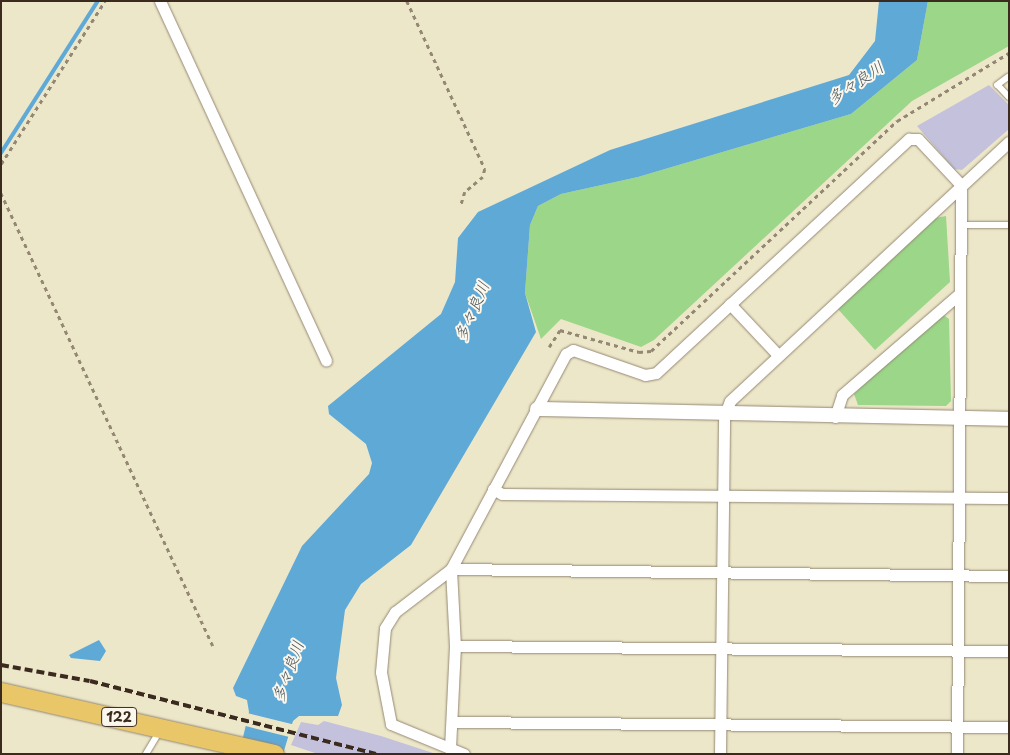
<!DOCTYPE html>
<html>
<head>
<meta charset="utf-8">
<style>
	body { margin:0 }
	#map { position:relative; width:1010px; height:755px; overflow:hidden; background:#ede7c9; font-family:"Playpen Sans","Klee One",sans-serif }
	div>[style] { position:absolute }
	.industrial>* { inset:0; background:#c3c1db }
	.green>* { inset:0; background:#9bd689 }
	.water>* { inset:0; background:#5fa9d7 }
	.pier>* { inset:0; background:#ede7c9; transform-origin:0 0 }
	.stream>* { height:4px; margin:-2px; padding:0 2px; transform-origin:2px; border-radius:2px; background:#5fa9d7 }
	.path>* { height:2.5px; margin-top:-1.25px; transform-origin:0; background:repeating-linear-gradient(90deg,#948874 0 4px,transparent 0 8px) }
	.roads { filter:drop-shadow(0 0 1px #948874) drop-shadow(0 0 1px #948874) }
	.service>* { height:5.5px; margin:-2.75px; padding:0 2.75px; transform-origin:2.75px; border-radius:2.75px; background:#fff }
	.minor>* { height:11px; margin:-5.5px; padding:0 5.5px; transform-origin:5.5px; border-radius:5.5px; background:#fff }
	.tertiary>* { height:14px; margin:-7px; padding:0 7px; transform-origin:7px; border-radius:7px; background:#fff }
	.trunk>* { height:19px; margin:-9.5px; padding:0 9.5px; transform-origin:9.5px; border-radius:9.5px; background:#e9c769 }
	.rail>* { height:4px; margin-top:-2px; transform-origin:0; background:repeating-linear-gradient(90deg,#3b2a1e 0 8px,transparent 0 12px) }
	span { translate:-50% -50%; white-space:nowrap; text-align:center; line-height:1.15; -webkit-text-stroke:4px #fbf7ec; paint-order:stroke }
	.shield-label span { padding:1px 4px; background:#fbf7ec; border:1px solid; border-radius:4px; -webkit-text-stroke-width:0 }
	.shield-label { font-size:14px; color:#3b2a1e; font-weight:700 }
	.water-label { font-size:16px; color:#48565f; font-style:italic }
	.frame { position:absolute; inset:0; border:2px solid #3b2a1e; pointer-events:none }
</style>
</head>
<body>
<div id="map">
	<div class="industrial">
		<i style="clip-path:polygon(989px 85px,1009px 105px,1009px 129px,962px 170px,954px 169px,917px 126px)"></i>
		<i style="clip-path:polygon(324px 721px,381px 736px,436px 754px,318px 754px,291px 745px,301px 722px,318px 725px)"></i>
	</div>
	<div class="green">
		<i style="clip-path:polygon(928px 1px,1009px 1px,1009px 46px,912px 101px,654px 340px,641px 347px,561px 319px,541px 339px,525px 293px,530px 225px,538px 206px,561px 194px,638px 177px,851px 114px,917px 60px)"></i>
		<i style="clip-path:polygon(946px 216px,950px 282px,875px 350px,836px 307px,935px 218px)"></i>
		<i style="clip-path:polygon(941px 313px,949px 319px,951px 401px,946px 406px,858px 405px,854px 394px)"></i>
	</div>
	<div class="water">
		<i style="clip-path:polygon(879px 1px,928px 1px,917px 60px,851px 114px,638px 177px,561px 194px,538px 206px,530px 225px,525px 293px,536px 332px,411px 545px,361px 584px,345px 610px,336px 678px,342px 705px,338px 716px,299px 716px,293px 721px,283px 754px,239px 754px,249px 712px,247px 700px,236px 696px,233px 688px,302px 546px,369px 474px,372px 463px,366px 444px,329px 414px,328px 406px,441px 314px,455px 282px,458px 238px,478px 212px,610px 150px,849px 75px,875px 41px)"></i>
		<i style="clip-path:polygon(99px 640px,106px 651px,100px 661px,71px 658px,69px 655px)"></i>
	</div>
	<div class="pier">
		<i style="left:247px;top:713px;width:49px;height:13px;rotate:14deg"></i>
	</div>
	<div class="stream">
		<i style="left:1px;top:153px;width:180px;rotate:-57.5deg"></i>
	</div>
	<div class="path">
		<i style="left:407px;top:1px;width:185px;rotate:65.1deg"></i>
		<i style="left:485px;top:169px;width:8px;rotate:104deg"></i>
		<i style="left:483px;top:177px;width:23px;rotate:140deg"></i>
		<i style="left:465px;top:192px;width:14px;rotate:107deg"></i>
		<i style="left:1px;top:164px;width:193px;rotate:-57.5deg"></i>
		<i style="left:1px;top:193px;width:500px;rotate:64.92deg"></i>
		<i style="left:549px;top:347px;width:20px;rotate:-57deg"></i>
		<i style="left:560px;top:330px;width:82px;rotate:15.6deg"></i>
		<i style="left:639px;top:352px;width:12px;rotate:-5deg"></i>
		<i style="left:651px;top:351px;width:337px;rotate:-43.1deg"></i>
		<i style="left:897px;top:121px;width:131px;rotate:-31.3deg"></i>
	</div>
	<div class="roads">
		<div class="service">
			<i style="left:1009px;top:77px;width:14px;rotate:144deg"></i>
			<i style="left:998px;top:85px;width:16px;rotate:47deg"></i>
			<i style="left:961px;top:225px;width:48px"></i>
			<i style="left:146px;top:754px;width:26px;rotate:-59deg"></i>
		</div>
		<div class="minor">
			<i style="left:160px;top:1px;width:396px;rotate:65.2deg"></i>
			<i style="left:730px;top:304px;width:69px;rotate:46.8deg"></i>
			<i style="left:835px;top:417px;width:23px;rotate:-72deg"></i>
			<i style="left:842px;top:395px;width:156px;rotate:-40.8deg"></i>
			<i style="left:493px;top:489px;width:10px;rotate:29deg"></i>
			<i style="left:502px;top:494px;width:507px;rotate:0.45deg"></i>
			<i style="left:455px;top:646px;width:554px;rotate:0.52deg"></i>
			<i style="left:454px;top:722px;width:555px;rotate:0.52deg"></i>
			<i style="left:450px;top:748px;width:102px;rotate:-87.2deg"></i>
			<i style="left:455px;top:646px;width:77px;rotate:-93deg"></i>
			<i style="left:451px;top:569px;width:558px;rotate:0.72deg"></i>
			<i style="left:464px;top:754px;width:79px;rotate:-157.7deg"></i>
			<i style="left:391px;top:724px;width:53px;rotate:-100.9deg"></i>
			<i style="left:381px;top:672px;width:44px;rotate:-84.8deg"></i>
			<i style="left:385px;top:628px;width:19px;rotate:-58deg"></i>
			<i style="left:395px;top:612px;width:71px;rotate:-37.5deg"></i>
			<i style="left:451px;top:569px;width:244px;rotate:-61.9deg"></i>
			<i style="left:566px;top:354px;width:8px;rotate:-30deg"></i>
			<i style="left:573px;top:350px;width:76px;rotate:19.1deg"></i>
			<i style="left:645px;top:375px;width:11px;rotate:-10deg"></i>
			<i style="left:656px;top:373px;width:345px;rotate:-42.8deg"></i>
			<i style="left:909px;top:139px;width:9px"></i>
			<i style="left:918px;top:139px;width:63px;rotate:46.9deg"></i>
			<i style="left:961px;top:185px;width:569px;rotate:90.4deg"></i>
			<i style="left:720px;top:754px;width:338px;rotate:-89.3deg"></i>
			<i style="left:724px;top:416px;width:16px;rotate:-68deg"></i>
			<i style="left:730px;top:401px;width:381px;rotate:-42.9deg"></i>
		</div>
		<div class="tertiary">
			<i style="left:537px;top:409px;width:472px;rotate:1.2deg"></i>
		</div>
		<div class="trunk">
			<i style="left:1px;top:692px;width:280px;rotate:12.8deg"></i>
		</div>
	</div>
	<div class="rail">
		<i style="left:1px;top:665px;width:90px;rotate:10.2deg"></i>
		<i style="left:90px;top:681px;width:295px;rotate:14.3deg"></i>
	</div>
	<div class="shield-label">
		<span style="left:119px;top:717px">122</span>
	</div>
	<div class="water-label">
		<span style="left:855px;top:82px;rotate:-34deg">多々良川</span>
		<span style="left:471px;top:311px;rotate:-67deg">多々良川</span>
		<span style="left:287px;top:671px;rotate:-70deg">多々良川</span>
	</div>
	<div class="frame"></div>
</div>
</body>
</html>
